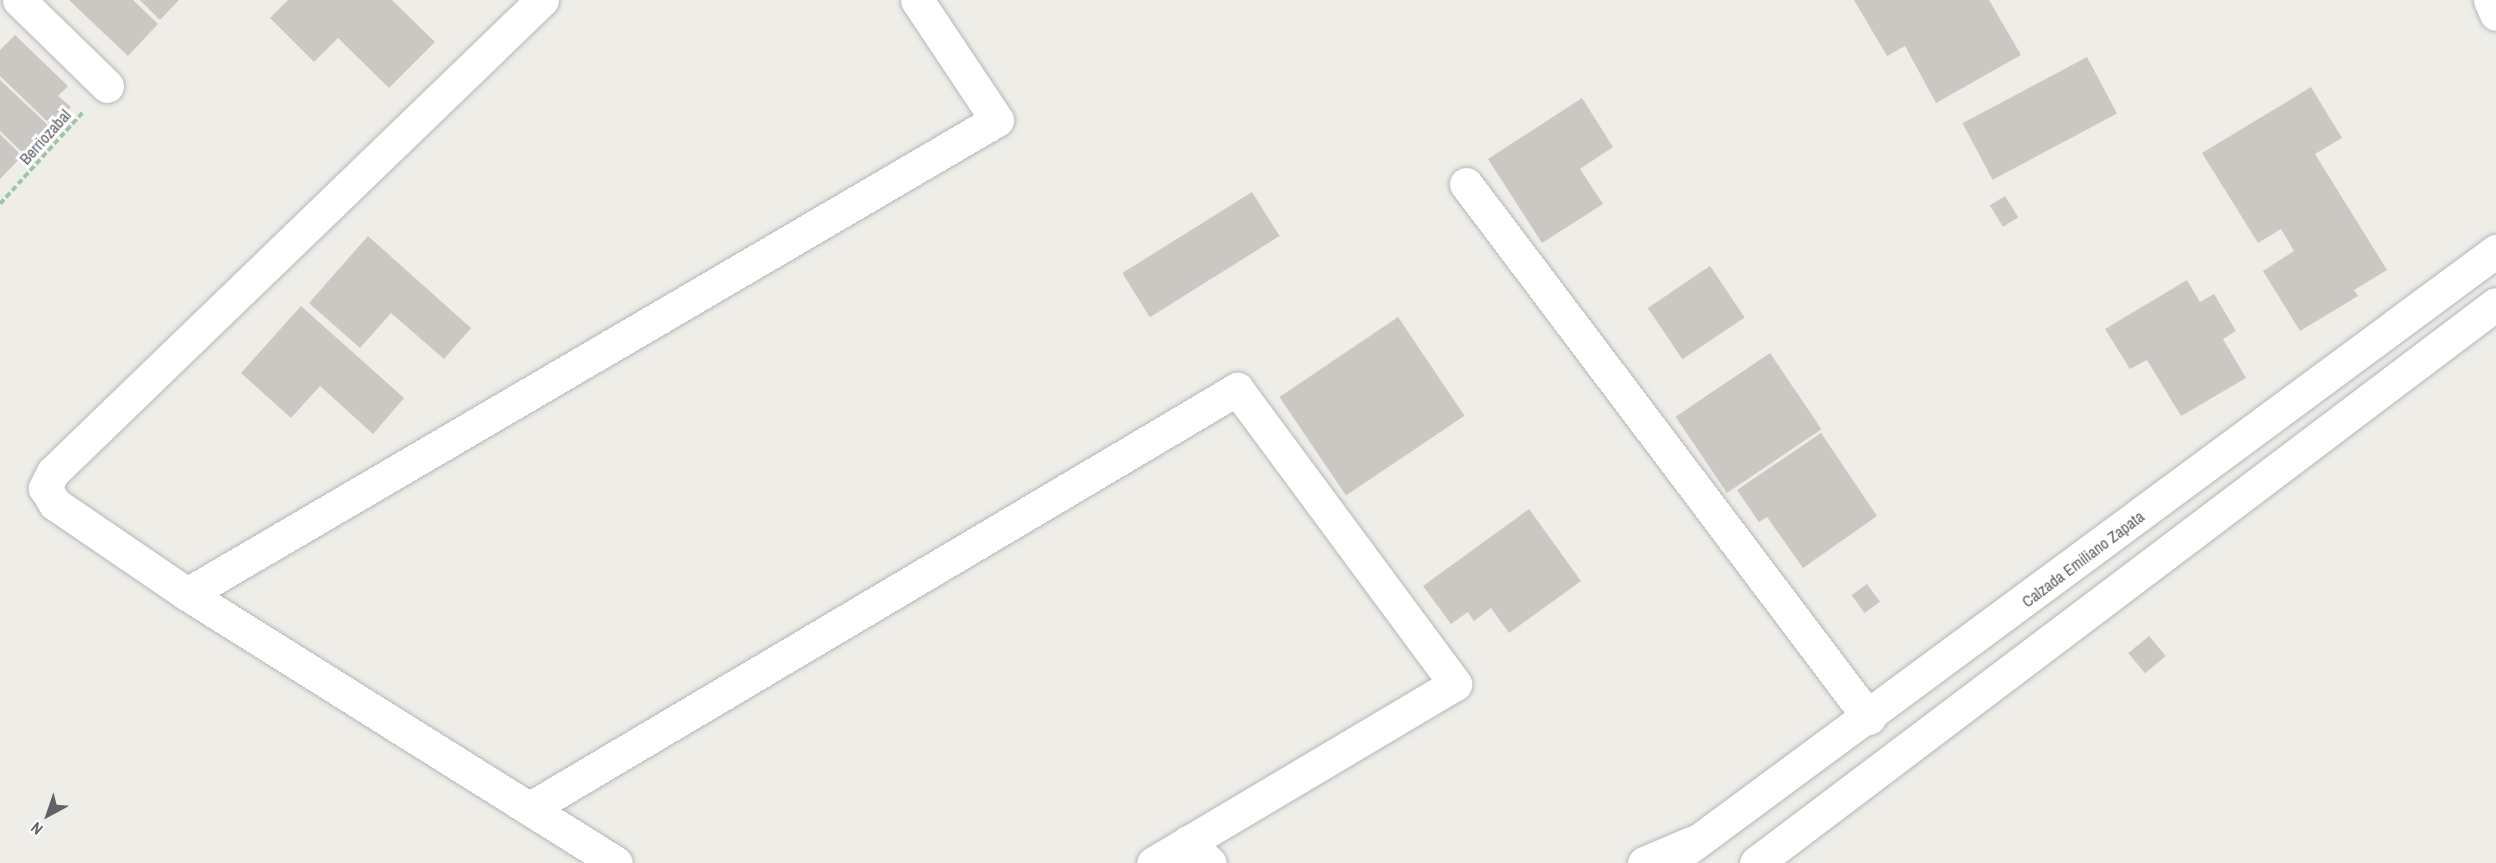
<!DOCTYPE html>
<html>
<head>
<meta charset="utf-8">
<style>
	body { margin:0 }
	#map { position:relative; width:2496px; height:863px; overflow:hidden; background:#efede8; font-family:"Archivo Narrow",sans-serif }
	div>[style] { position:absolute }
	.building>* { inset:0; background:#cbc8c4; transform-origin:0 0 }
	.path>* { height:4px; margin-top:-2px; transform-origin:0; background:repeating-linear-gradient(90deg,#a0c5aa 0 6px,transparent 0 9px) }
	.roads { filter:drop-shadow(0 0 2px #b4b7bb) drop-shadow(0 0 2px #b4b7bb) }
	.minor>* { height:33px; margin:-16.5px; padding:0 16.5px; transform-origin:16.5px; border-radius:16.5px; background:#fff }
	.secondary>* { height:33px; margin:-16.5px; padding:0 16.5px; transform-origin:16.5px; border-radius:16.5px; background:#fff }
	span { translate:-50% -50%; white-space:nowrap; text-align:center; line-height:1.15; -webkit-text-stroke:6px #fff; paint-order:stroke }
	.street-label { font-size:16px; color:#5f6266 }
	.north { position:absolute; left:18px; top:785px; width:60px; height:60px; -webkit-text-stroke:4px #fff; paint-order:stroke; rotate:220deg; font-size:16px; font-weight:700; line-height:24px; text-align:center; color:#5f6266 }
	.north::after { content:''; display:block; margin:auto; width:21px; height:27px; background:#5f6266; clip-path:polygon(50% 0,100% 100%,50% 72%,0 100%) }
</style>
</head>
<body>
<div id="map">
	<div class="building">
		<i style="clip-path:polygon(69px 0,133px 0,158px 24px,128px 56px)"></i>
		<i style="clip-path:polygon(140px 0,179px 0,160px 20px)"></i>
		<i style="clip-path:polygon(288px 0,392px 0,435px 42px,389px 88px,338px 38px,314px 62px,270px 18px)"></i>
		<i style="clip-path:polygon(1854px 0,1989px 0,2021px 55px,1936px 103px,1905px 46px,1887px 56px)"></i>
		<i style="clip-path:polygon(15px 35px,68px 86px,58px 96px,71px 107px,52px 126px,0 76px,0 50px)"></i>
		<i style="left:2087px;top:57px;width:64px;height:141px;rotate:62deg"></i>
		<i style="clip-path:polygon(0 80px,49px 126px,24px 154px,0 131px)"></i>
		<i style="clip-path:polygon(2311px 87px,2342px 138px,2315px 154px,2387px 270px,2354px 290px,2358px 296px,2300px 331px,2263px 271px,2294px 251px,2281px 229px,2258px 243px,2202px 153px)"></i>
		<i style="clip-path:polygon(1582px 98px,1613px 147px,1580px 169px,1603px 204px,1542px 243px,1488px 159px)"></i>
		<i style="clip-path:polygon(0 134px,22px 156px,0 179px)"></i>
		<i style="left:1252px;top:192px;width:52px;height:153px;rotate:58deg"></i>
		<i style="left:2005px;top:196px;width:25px;height:18px;rotate:58deg"></i>
		<i style="clip-path:polygon(368px 236px,471px 328px,444px 359px,391px 313px,360px 348px,309px 303px)"></i>
		<i style="left:1710px;top:266px;width:62px;height:75px;rotate:56deg"></i>
		<i style="clip-path:polygon(2187px 280px,2200px 302px,2214px 294px,2236px 331px,2223px 339px,2246px 378px,2181px 416px,2147px 360px,2130px 369px,2105px 329px)"></i>
		<i style="clip-path:polygon(301px 306px,404px 398px,373px 434px,320px 386px,291px 418px,241px 373px)"></i>
		<i style="left:1398px;top:317px;width:119px;height:143px;rotate:56deg"></i>
		<i style="left:1770px;top:353px;width:92px;height:114px;rotate:56deg"></i>
		<i style="clip-path:polygon(1821px 433px,1877px 516px,1803px 568px,1767px 517px,1759px 522px,1737px 490px)"></i>
		<i style="clip-path:polygon(1529px 509px,1581px 581px,1509px 633px,1491px 608px,1474px 621px,1468px 612px,1451px 624px,1423px 586px)"></i>
		<i style="left:1867px;top:584px;width:22px;height:19px;rotate:54deg"></i>
		<i style="left:2149px;top:636px;width:26px;height:27px;rotate:50deg"></i>
	</div>
	<div class="path">
		<i style="left:0;top:204px;width:125px;rotate:-47.9deg"></i>
	</div>
	<div class="roads">
		<div class="minor">
			<i style="left:19px;top:0;width:123px;rotate:44.3deg"></i>
			<i style="left:542px;top:0;width:680px;rotate:136.01deg"></i>
			<i style="left:53px;top:472px;width:18px;rotate:117deg"></i>
			<i style="left:45px;top:488px;width:19px;rotate:58deg"></i>
			<i style="left:55px;top:504px;width:160px;rotate:34.3deg"></i>
			<i style="left:187px;top:594px;width:506px;rotate:32.09deg"></i>
			<i style="left:2490px;top:0;width:15px;rotate:67deg"></i>
			<i style="left:1466px;top:184px;width:669px;rotate:52.96deg"></i>
			<i style="left:187px;top:594px;width:938px;rotate:-30.34deg"></i>
			<i style="left:997px;top:120px;width:144px;rotate:-123.7deg"></i>
			<i style="left:532px;top:807px;width:820px;rotate:-30.66deg"></i>
			<i style="left:1237px;top:389px;width:367px;rotate:53.5deg"></i>
			<i style="left:1455px;top:684px;width:351px;rotate:149.3deg"></i>
			<i style="left:1188px;top:842px;width:30px;rotate:44deg"></i>
			<i style="left:1644px;top:863px;width:54px;rotate:-22.8deg"></i>
		</div>
		<div class="secondary">
			<i style="left:1668px;top:863px;width:1030px;rotate:-36.47deg"></i>
			<i style="left:1756px;top:863px;width:927px;rotate:-37.07deg"></i>
		</div>
	</div>
	<div class="street-label">
		<span style="left:45px;top:137px;rotate:-48deg">Berriozabal</span>
		<span style="left:2083px;top:559px;rotate:-37deg">Calzada Emiliano Zapata</span>
	</div>
	<div class="north">N</div>
</div>
</body>
</html>
